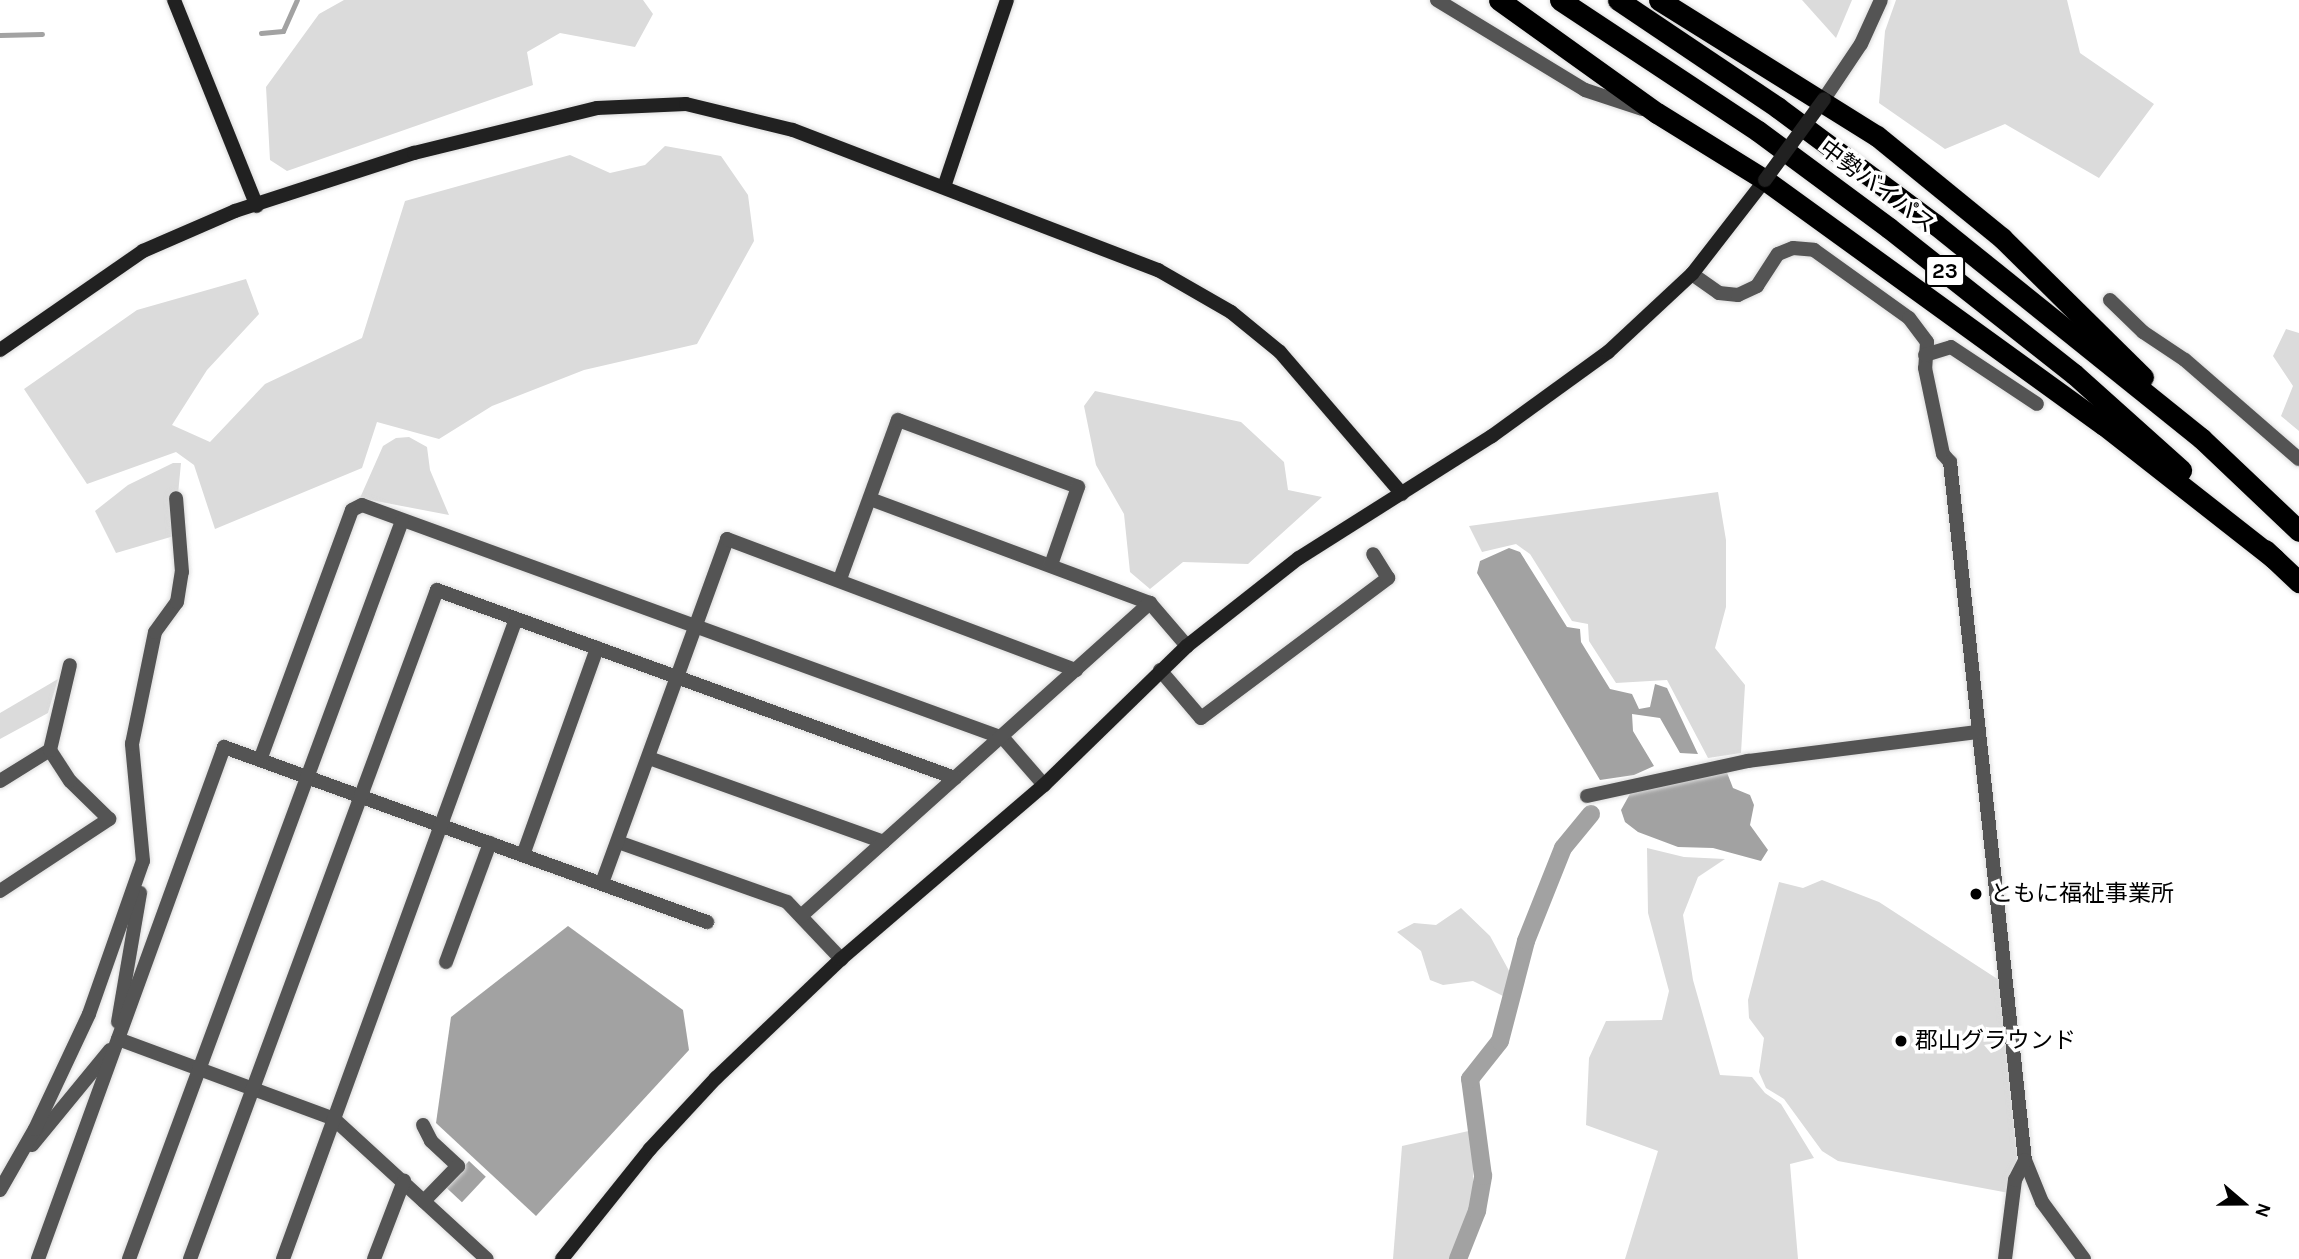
<!DOCTYPE html>
<html>
<head>
<meta charset="utf-8">
<style>
	body { margin:0 }
	#map { position:relative; width:2299px; height:1259px; overflow:hidden; background:#fff; font-family:Karla,"Noto Sans JP",sans-serif }
	div>[style] { position:absolute }
	.green>* { inset:0; background:#dbdbdb }
	.water>* { inset:0; background:#a2a2a2; transform-origin:0 0 }
	.stream>* { height:5px; margin:-2.5px; padding:0 2.5px; transform-origin:2.5px; border-radius:2.5px; background:#a2a2a2 }
	.canal>* { height:18px; margin:-9px; padding:0 9px; transform-origin:9px; border-radius:9px; background:#a2a2a2 }
	.roads { filter:drop-shadow(0 0 2px #dbdbdb) drop-shadow(0 0 2px #dbdbdb) }
	.street>* { height:14px; margin:-7px; padding:0 7px; transform-origin:7px; border-radius:7px; background:#545454 }
	.secondary>* { height:14px; margin:-7px; padding:0 7px; transform-origin:7px; border-radius:7px; background:#212121 }
	.highway>* { height:21px; margin:-10.5px; padding:0 10.5px; transform-origin:10.5px; border-radius:10.5px; background:#000 }
	.secondary-bridge>* { height:14px; margin:-7px; padding:0 7px; transform-origin:7px; border-radius:7px; background:#212121 }
	.dots>* { width:19px; height:19px; translate:-50% -50%; box-sizing:border-box; border:4px solid #fff; border-radius:50% }
	span { translate:-50% -50%; white-space:nowrap; text-align:center; line-height:1.15; -webkit-text-stroke:7px #fff; paint-order:stroke }
	.shield-label span { padding:2px 5px; background:#fff; border:2px solid; border-radius:5px; -webkit-text-stroke-width:0 }
	.shield-label { font-size:21px; color:#000; font-weight:700 }
	.street-label { font-size:23px; color:#000 }
	.poi-label { font-size:23px; color:#000 }
	.left { translate:0 -50%; text-align:left }
	.north { position:absolute; left:2208px; top:1168px; width:70px; height:70px; -webkit-text-stroke:5px #fff; paint-order:stroke; rotate:110deg; font-size:19px; font-weight:700; line-height:28px; text-align:center; color:#000 }
	.north::after { content:''; display:block; margin:auto; width:24px; height:32px; background:#000; clip-path:polygon(50% 0,100% 100%,50% 72%,0 100%) }
</style>
</head>
<body>
<div id="map">
	<div class="green">
		<i style="clip-path:polygon(344px 0,643px 0,653px 14px,635px 47px,560px 33px,527px 52px,533px 85px,287px 171px,270px 160px,266px 87px,319px 14px)"></i>
		<i style="clip-path:polygon(1802px 0,1852px 0,1836px 38px)"></i>
		<i style="clip-path:polygon(1896px 0,2067px 0,2080px 53px,2154px 104px,2099px 178px,2005px 124px,1945px 149px,1879px 103px,1885px 31px)"></i>
		<i style="clip-path:polygon(665px 146px,721px 156px,748px 195px,754px 241px,697px 344px,584px 370px,492px 406px,439px 439px,377px 422px,362px 468px,215px 529px,194px 465px,176px 452px,87px 484px,24px 389px,137px 310px,246px 279px,259px 314px,207px 370px,172px 425px,210px 442px,265px 384px,362px 338px,405px 201px,570px 155px,610px 173px,645px 165px)"></i>
		<i style="clip-path:polygon(2286px 329px,2299px 333px,2299px 431px,2281px 416px,2293px 386px,2273px 356px)"></i>
		<i style="clip-path:polygon(1095px 391px,1241px 422px,1284px 462px,1288px 490px,1322px 497px,1248px 564px,1183px 562px,1150px 589px,1130px 572px,1124px 514px,1096px 465px,1084px 406px)"></i>
		<i style="clip-path:polygon(409px 437px,427px 447px,430px 470px,449px 515px,360px 498px,383px 446px,396px 438px)"></i>
		<i style="clip-path:polygon(173px 463px,181px 463px,174px 536px,116px 553px,95px 511px,128px 485px)"></i>
		<i style="clip-path:polygon(1718px 492px,1726px 540px,1726px 607px,1715px 648px,1745px 685px,1741px 753px,1708px 758px,1667px 680px,1616px 683px,1589px 641px,1588px 624px,1572px 621px,1530px 554px,1516px 544px,1482px 552px,1469px 526px)"></i>
		<i style="clip-path:polygon(58px 679px,48px 713px,0 739px,0 713px)"></i>
		<i style="clip-path:polygon(1647px 848px,1684px 857px,1725px 859px,1698px 877px,1683px 915px,1693px 980px,1720px 1075px,1752px 1077px,1765px 1093px,1781px 1104px,1814px 1158px,1790px 1164px,1798px 1259px,1625px 1259px,1658px 1151px,1586px 1125px,1589px 1058px,1606px 1021px,1662px 1020px,1669px 991px,1648px 913px)"></i>
		<i style="clip-path:polygon(1822px 880px,1879px 902px,1999px 980px,2017px 1157px,2009px 1193px,1838px 1161px,1822px 1151px,1784px 1099px,1766px 1088px,1759px 1072px,1764px 1038px,1749px 1018px,1748px 1000px,1779px 882px,1803px 888px)"></i>
		<i style="clip-path:polygon(1461px 908px,1490px 936px,1513px 978px,1503px 996px,1473px 981px,1443px 985px,1430px 980px,1421px 951px,1397px 932px,1414px 923px,1436px 925px)"></i>
		<i style="clip-path:polygon(1473px 1130px,1473px 1231px,1461px 1259px,1393px 1259px,1402px 1146px)"></i>
	</div>
	<div class="water">
		<i style="clip-path:polygon(1509px 548px,1520px 552px,1567px 627px,1580px 629px,1581px 642px,1610px 689px,1632px 694px,1639px 709px,1650px 707px,1655px 684px,1667px 688px,1698px 754px,1680px 753px,1660px 718px,1632px 714px,1633px 731px,1654px 766px,1634px 775px,1600px 780px,1477px 573px,1480px 561px)"></i>
		<i style="clip-path:polygon(1726px 770px,1733px 788px,1750px 795px,1754px 805px,1750px 825px,1768px 850px,1761px 861px,1713px 848px,1678px 847px,1638px 832px,1625px 822px,1621px 810px,1631px 792px)"></i>
		<i style="clip-path:polygon(568px 926px,683px 1010px,689px 1050px,536px 1216px,436px 1123px,451px 1017px)"></i>
		<i style="left:469px;top:1161px;width:23px;height:35px;rotate:43deg"></i>
	</div>
	<div class="stream">
		<i style="left:261px;top:33px;width:22px;rotate:-5deg"></i>
		<i style="left:283px;top:31px;width:34px;rotate:-66deg"></i>
		<i style="left:0;top:35px;width:42px;rotate:-1.4deg"></i>
	</div>
	<div class="canal">
		<i style="left:1458px;top:1259px;width:52px;rotate:-68.4deg"></i>
		<i style="left:1477px;top:1211px;width:36px;rotate:-80deg"></i>
		<i style="left:1483px;top:1176px;width:98px;rotate:-97.6deg"></i>
		<i style="left:1470px;top:1079px;width:48px;rotate:-51.7deg"></i>
		<i style="left:1500px;top:1041px;width:103px;rotate:-75.4deg"></i>
		<i style="left:1526px;top:941px;width:100px;rotate:-68.3deg"></i>
		<i style="left:1563px;top:848px;width:44px;rotate:-50.5deg"></i>
	</div>
	<div class="roads">
		<div class="street">
			<i style="left:1437px;top:0;width:173px;rotate:31.3deg"></i>
			<i style="left:1585px;top:90px;width:60px;rotate:18.4deg"></i>
			<i style="left:1824px;top:99px;width:66px;rotate:-56.1deg"></i>
			<i style="left:1861px;top:44px;width:48px;rotate:-65.6deg"></i>
			<i style="left:1692px;top:274px;width:33px;rotate:35deg"></i>
			<i style="left:1719px;top:293px;width:19px;rotate:6deg"></i>
			<i style="left:1738px;top:295px;width:21px;rotate:-25deg"></i>
			<i style="left:1757px;top:286px;width:38px;rotate:-57deg"></i>
			<i style="left:1778px;top:254px;width:16px;rotate:-22deg"></i>
			<i style="left:1793px;top:248px;width:21px;rotate:5deg"></i>
			<i style="left:1814px;top:250px;width:117px;rotate:35.6deg"></i>
			<i style="left:1909px;top:318px;width:30px;rotate:53deg"></i>
			<i style="left:1927px;top:342px;width:26px;rotate:94deg"></i>
			<i style="left:1925px;top:368px;width:88px;rotate:78.2deg"></i>
			<i style="left:1943px;top:454px;width:11px;rotate:49deg"></i>
			<i style="left:1950px;top:462px;width:702px;rotate:83.87deg"></i>
			<i style="left:2025px;top:1160px;width:45px;rotate:68deg"></i>
			<i style="left:2042px;top:1202px;width:71px;rotate:53.6deg"></i>
			<i style="left:2110px;top:300px;width:46px;rotate:44.1deg"></i>
			<i style="left:2143px;top:332px;width:50px;rotate:33.7deg"></i>
			<i style="left:2185px;top:360px;width:151px;rotate:41deg"></i>
			<i style="left:1925px;top:355px;width:27px;rotate:-17deg"></i>
			<i style="left:1951px;top:347px;width:103px;rotate:33.5deg"></i>
			<i style="left:870px;top:499px;width:299px;rotate:20.4deg"></i>
			<i style="left:1150px;top:603px;width:57px;rotate:49.3deg"></i>
			<i style="left:840px;top:579px;width:169px;rotate:-70deg"></i>
			<i style="left:898px;top:420px;width:192px;rotate:20.4deg"></i>
			<i style="left:1078px;top:487px;width:83px;rotate:109.1deg"></i>
			<i style="left:1160px;top:670px;width:63px;rotate:49.5deg"></i>
			<i style="left:1201px;top:718px;width:234px;rotate:-36.8deg"></i>
			<i style="left:1388px;top:578px;width:28px;rotate:-122deg"></i>
			<i style="left:649px;top:758px;width:249px;rotate:19.7deg"></i>
			<i style="left:260px;top:760px;width:266px;rotate:-69.8deg"></i>
			<i style="left:352px;top:510px;width:11px;rotate:-27deg"></i>
			<i style="left:362px;top:505px;width:682px;rotate:19.98deg"></i>
			<i style="left:1003px;top:738px;width:62px;rotate:48.9deg"></i>
			<i style="left:0;top:781px;width:59px;rotate:-31.8deg"></i>
			<i style="left:1587px;top:796px;width:165px;rotate:-12.3deg"></i>
			<i style="left:1748px;top:761px;width:230px;rotate:-7.2deg"></i>
			<i style="left:618px;top:842px;width:179px;rotate:19.5deg"></i>
			<i style="left:787px;top:902px;width:79px;rotate:46.5deg"></i>
			<i style="left:523px;top:855px;width:220px;rotate:-70.3deg"></i>
			<i style="left:602px;top:883px;width:366px;rotate:-70deg"></i>
			<i style="left:727px;top:539px;width:373px;rotate:20.6deg"></i>
			<i style="left:0;top:891px;width:131px;rotate:-33.4deg"></i>
			<i style="left:109px;top:819px;width:54px;rotate:-135.7deg"></i>
			<i style="left:70px;top:781px;width:37px;rotate:-123deg"></i>
			<i style="left:50px;top:750px;width:87px;rotate:-76.8deg"></i>
			<i style="left:801px;top:916px;width:469px;rotate:-41.9deg"></i>
			<i style="left:446px;top:962px;width:127px;rotate:-69.7deg"></i>
			<i style="left:118px;top:1022px;width:131px;rotate:-80.3deg"></i>
			<i style="left:118px;top:1039px;width:230px;rotate:20.3deg"></i>
			<i style="left:334px;top:1119px;width:207px;rotate:42.5deg"></i>
			<i style="left:423px;top:1125px;width:18px;rotate:63deg"></i>
			<i style="left:431px;top:1141px;width:37px;rotate:43deg"></i>
			<i style="left:458px;top:1166px;width:49px;rotate:134.2deg"></i>
			<i style="left:32px;top:1145px;width:123px;rotate:-50.6deg"></i>
			<i style="left:0;top:1190px;width:70px;rotate:-60.2deg"></i>
			<i style="left:35px;top:1129px;width:127px;rotate:-64.8deg"></i>
			<i style="left:89px;top:1014px;width:162px;rotate:-70.6deg"></i>
			<i style="left:143px;top:861px;width:118px;rotate:-95.4deg"></i>
			<i style="left:132px;top:744px;width:114px;rotate:-78.4deg"></i>
			<i style="left:155px;top:632px;width:37px;rotate:-54deg"></i>
			<i style="left:177px;top:602px;width:30px;rotate:-81deg"></i>
			<i style="left:182px;top:572px;width:74px;rotate:-94.6deg"></i>
			<i style="left:38px;top:1259px;width:545px;rotate:-70.03deg"></i>
			<i style="left:224px;top:747px;width:514px;rotate:19.92deg"></i>
			<i style="left:129px;top:1259px;width:787px;rotate:-69.7deg"></i>
			<i style="left:190px;top:1259px;width:713px;rotate:-69.74deg"></i>
			<i style="left:437px;top:590px;width:551px;rotate:19.95deg"></i>
			<i style="left:283px;top:1259px;width:681px;rotate:-70deg"></i>
			<i style="left:374px;top:1259px;width:84px;rotate:-69deg"></i>
			<i style="left:2005px;top:1259px;width:80px;rotate:-82.8deg"></i>
			<i style="left:2015px;top:1180px;width:22px;rotate:-63deg"></i>
		</div>
		<div class="secondary">
			<i style="left:174px;top:0;width:222px;rotate:68.1deg"></i>
			<i style="left:944px;top:187px;width:197px;rotate:-71.4deg"></i>
			<i style="left:0;top:350px;width:174px;rotate:-34.7deg"></i>
			<i style="left:143px;top:251px;width:100px;rotate:-23.5deg"></i>
			<i style="left:235px;top:211px;width:188px;rotate:-18deg"></i>
			<i style="left:414px;top:153px;width:188px;rotate:-13.8deg"></i>
			<i style="left:597px;top:108px;width:89px;rotate:-2.6deg"></i>
			<i style="left:686px;top:104px;width:110px;rotate:13.7deg"></i>
			<i style="left:793px;top:130px;width:391px;rotate:21deg"></i>
			<i style="left:1158px;top:270px;width:84px;rotate:29.9deg"></i>
			<i style="left:1231px;top:312px;width:63px;rotate:39.2deg"></i>
			<i style="left:1280px;top:352px;width:187px;rotate:49.3deg"></i>
			<i style="left:562px;top:1259px;width:141px;rotate:-51.3deg"></i>
			<i style="left:650px;top:1149px;width:97px;rotate:-47.1deg"></i>
			<i style="left:716px;top:1078px;width:173px;rotate:-43.6deg"></i>
			<i style="left:841px;top:959px;width:267px;rotate:-40.6deg"></i>
			<i style="left:1044px;top:785px;width:199px;rotate:-44.2deg"></i>
			<i style="left:1187px;top:646px;width:142px;rotate:-38.2deg"></i>
			<i style="left:1299px;top:558px;width:228px;rotate:-32.3deg"></i>
			<i style="left:1492px;top:436px;width:143px;rotate:-35.9deg"></i>
			<i style="left:1608px;top:352px;width:115px;rotate:-42.9deg"></i>
			<i style="left:1692px;top:274px;width:119px;rotate:-52.2deg"></i>
		</div>
		<div class="highway">
			<i style="left:1499px;top:0;width:194px;rotate:35.6deg"></i>
			<i style="left:1657px;top:113px;width:127px;rotate:31.8deg"></i>
			<i style="left:1765px;top:180px;width:418px;rotate:35.9deg"></i>
			<i style="left:2104px;top:425px;width:217px;rotate:38.1deg"></i>
			<i style="left:1560px;top:0;width:237px;rotate:33.5deg"></i>
			<i style="left:1758px;top:131px;width:163px;rotate:36.5deg"></i>
			<i style="left:1889px;top:228px;width:236px;rotate:38.3deg"></i>
			<i style="left:2074px;top:374px;width:144px;rotate:41.9deg"></i>
			<i style="left:1618px;top:0;width:192px;rotate:33.9deg"></i>
			<i style="left:1777px;top:107px;width:198px;rotate:36.6deg"></i>
			<i style="left:1936px;top:225px;width:340px;rotate:38.8deg"></i>
			<i style="left:2201px;top:438px;width:135px;rotate:43.5deg"></i>
			<i style="left:1659px;top:0;width:257px;rotate:32deg"></i>
			<i style="left:1877px;top:136px;width:161px;rotate:39.2deg"></i>
			<i style="left:2002px;top:238px;width:198px;rotate:44.6deg"></i>
			<i style="left:2265px;top:550px;width:47px;rotate:43.3deg"></i>
		</div>
	</div>
	<div class="secondary-bridge">
		<i style="left:1765px;top:180px;width:100px;rotate:-53.9deg"></i>
	</div>
	<div class="dots">
		<i style="left:1976px;top:894px;background:#000"></i>
		<i style="left:1901px;top:1041px;background:#000"></i>
	</div>
	<div class="shield-label">
		<span style="left:1945px;top:271px">23</span>
	</div>
	<div class="street-label">
		<span style="left:1877px;top:187px;rotate:37deg">中勢バイパス</span>
	</div>
	<div class="poi-label">
		<span class="left" style="left:1990px;top:894px">ともに福祉事業所</span>
		<span class="left" style="left:1915px;top:1041px">郡山グラウンド</span>
	</div>
	<div class="north">N</div>
</div>
</body>
</html>
